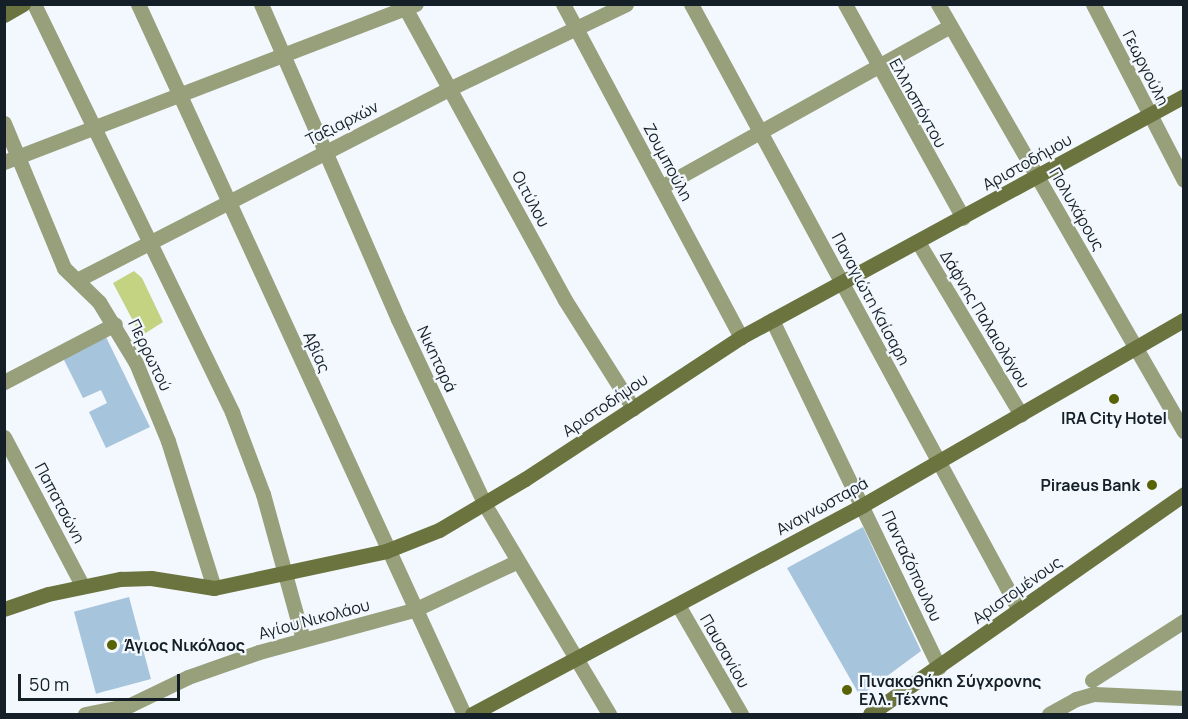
<!DOCTYPE html>
<html>
<head>
<meta charset="utf-8">
<style>
	body { margin:0 }
	#map { position:relative; width:1188px; height:719px; overflow:hidden; background:#f2f8fd; font-family:Manrope,sans-serif }
	div>[style] { position:absolute }
	.green>* { inset:0; background:#c4d382 }
	.building>* { inset:0; background:#a7c4dd; transform-origin:0 0 }
	.street>* { height:15px; margin:-7.5px; padding:0 7.5px; transform-origin:7.5px; border-radius:7.5px; background:#979f7b }
	.secondary>* { height:15px; margin:-7.5px; padding:0 7.5px; transform-origin:7.5px; border-radius:7.5px; background:#6b743f }
	.dots>* { width:16px; height:16px; translate:-50% -50%; box-sizing:border-box; border:3px solid #f2f8fd; border-radius:50% }
	span { translate:-50% -50%; white-space:nowrap; text-align:center; line-height:1.15; -webkit-text-stroke:4.5px #f2f8fd; paint-order:stroke }
	.street-label { font-size:16px; color:#141f28 }
	.poi-label { font-size:16px; color:#141f28; font-weight:700 }
	.right { translate:-100% -50%; text-align:right }
	.left { translate:0 -50%; text-align:left }
	.frame { position:absolute; inset:0; border:6px solid #141f28; pointer-events:none }
	.scale { position:absolute; left:18px; top:674px; width:162px; height:27px; box-sizing:border-box; border:3px solid #141f28; border-top:0; padding-left:8px; font-size:18px; line-height:21px; white-space:nowrap; color:#141f28; -webkit-text-stroke:4px #f2f8fd; paint-order:stroke }
</style>
</head>
<body>
<div id="map">
	<div class="green">
		<i style="clip-path:polygon(134px 271px,142px 278px,163px 322px,141px 336px,113px 283px)"></i>
	</div>
	<div class="building">
		<i style="clip-path:polygon(105px 335px,150px 427px,106px 448px,89px 412px,107px 403px,101px 390px,83px 398px,62px 356px)"></i>
		<i style="clip-path:polygon(863px 527px,921px 651px,860px 696px,787px 568px)"></i>
		<i style="left:129px;top:597px;width:85px;height:57px;rotate:75deg"></i>
	</div>
	<div class="street">
		<i style="left:34px;top:4px;width:454px;rotate:64.1deg"></i>
		<i style="left:232px;top:412px;width:88px;rotate:69.3deg"></i>
		<i style="left:263px;top:494px;width:150px;rotate:74.6deg"></i>
		<i style="left:138px;top:4px;width:781px;rotate:65.34deg"></i>
		<i style="left:261px;top:4px;width:344px;rotate:66.5deg"></i>
		<i style="left:398px;top:319px;width:205px;rotate:64.9deg"></i>
		<i style="left:485px;top:505px;width:243px;rotate:59.3deg"></i>
		<i style="left:403px;top:4px;width:337px;rotate:61.3deg"></i>
		<i style="left:565px;top:300px;width:128px;rotate:57.8deg"></i>
		<i style="left:563px;top:4px;width:378px;rotate:61.9deg"></i>
		<i style="left:691px;top:4px;width:689px;rotate:61.58deg"></i>
		<i style="left:845px;top:4px;width:244px;rotate:61.1deg"></i>
		<i style="left:938px;top:4px;width:493px;rotate:60.1deg"></i>
		<i style="left:1093px;top:4px;width:198px;rotate:62.7deg"></i>
		<i style="left:4px;top:123px;width:157px;rotate:67.5deg"></i>
		<i style="left:64px;top:268px;width:49px;rotate:44.2deg"></i>
		<i style="left:99px;top:302px;width:71px;rotate:58.8deg"></i>
		<i style="left:136px;top:363px;width:84px;rotate:67.7deg"></i>
		<i style="left:168px;top:441px;width:154px;rotate:72.6deg"></i>
		<i style="left:4px;top:162px;width:441px;rotate:-21deg"></i>
		<i style="left:661px;top:187px;width:331px;rotate:-29.1deg"></i>
		<i style="left:918px;top:242px;width:201px;rotate:59.2deg"></i>
		<i style="left:77px;top:280px;width:420px;rotate:-27.2deg"></i>
		<i style="left:451px;top:88px;width:194px;rotate:-25.6deg"></i>
		<i style="left:772px;top:320px;width:385px;rotate:64.3deg"></i>
		<i style="left:4px;top:382px;width:125px;rotate:-27.6deg"></i>
		<i style="left:4px;top:437px;width:167px;rotate:62.2deg"></i>
		<i style="left:678px;top:605px;width:126px;rotate:60deg"></i>
		<i style="left:1092px;top:680px;width:109px;rotate:-32.7deg"></i>
		<i style="left:85px;top:714px;width:46px;rotate:-11.3deg"></i>
		<i style="left:130px;top:705px;width:64px;rotate:-25.8deg"></i>
		<i style="left:188px;top:677px;width:75px;rotate:-19.4deg"></i>
		<i style="left:259px;top:652px;width:161px;rotate:-15.2deg"></i>
		<i style="left:414px;top:610px;width:113px;rotate:-25.2deg"></i>
		<i style="left:1049px;top:714px;width:31px;rotate:-29deg"></i>
		<i style="left:1076px;top:699px;width:19px;rotate:-16deg"></i>
		<i style="left:1094px;top:694px;width:90px;rotate:2.5deg"></i>
	</div>
	<div class="secondary">
		<i style="left:4px;top:15px;width:22px;rotate:-30deg"></i>
		<i style="left:4px;top:609px;width:46px;rotate:-18.8deg"></i>
		<i style="left:48px;top:594px;width:74px;rotate:-11.8deg"></i>
		<i style="left:120px;top:579px;width:31px;rotate:-2deg"></i>
		<i style="left:151px;top:578px;width:64px;rotate:9deg"></i>
		<i style="left:214px;top:588px;width:176px;rotate:-12.1deg"></i>
		<i style="left:386px;top:551px;width:57px;rotate:-21.6deg"></i>
		<i style="left:439px;top:530px;width:100px;rotate:-30.7deg"></i>
		<i style="left:525px;top:479px;width:258px;rotate:-33.3deg"></i>
		<i style="left:741px;top:337px;width:504px;rotate:-28.55deg"></i>
		<i style="left:472px;top:714px;width:443px;rotate:-28.1deg"></i>
		<i style="left:863px;top:505px;width:370px;rotate:-30deg"></i>
		<i style="left:870px;top:714px;width:383px;rotate:-35deg"></i>
	</div>
	<div class="dots">
		<i style="left:1114px;top:399px;background:#586304"></i>
		<i style="left:1152px;top:485px;background:#586304"></i>
		<i style="left:112px;top:645px;background:#586304"></i>
		<i style="left:847px;top:690px;background:#586304"></i>
	</div>
	<div class="street-label">
		<span style="left:1146px;top:68px;rotate:63deg">Γεωργούλη</span>
		<span style="left:918px;top:103px;rotate:61deg">Ελλησπόντου</span>
		<span style="left:342px;top:123px;rotate:-27deg">Ταξιαρχών</span>
		<span style="left:668px;top:162px;rotate:62deg">Ζουμπούλη</span>
		<span style="left:1027px;top:162px;rotate:-29deg">Αριστοδήμου</span>
		<span style="left:531px;top:199px;rotate:62deg">Οιτύλου</span>
		<span style="left:1077px;top:209px;rotate:60deg">Πολυχάρους</span>
		<span style="left:871px;top:299px;rotate:62deg">Παναγιώτη Καίσαρη</span>
		<span style="left:985px;top:319px;rotate:59deg">Δάφνης Παλαιολόγου</span>
		<span style="left:317px;top:352px;rotate:66deg">Αβίας</span>
		<span style="left:150px;top:355px;rotate:64deg">Περρωτού</span>
		<span style="left:437px;top:359px;rotate:65deg">Νικηταρά</span>
		<span style="left:605px;top:405px;rotate:-34deg">Αριστοδήμου</span>
		<span style="left:60px;top:503px;rotate:62deg">Παπατσώνη</span>
		<span style="left:822px;top:506px;rotate:-29deg">Αναγνωσταρά</span>
		<span style="left:912px;top:566px;rotate:65deg">Πανταζόπουλου</span>
		<span style="left:1017px;top:590px;rotate:-35deg">Αριστομένους</span>
		<span style="left:314px;top:619px;rotate:-15deg">Αγίου Νικολάου</span>
		<span style="left:725px;top:651px;rotate:60deg">Παυσανίου</span>
	</div>
	<div class="poi-label">
		<span style="left:1114px;top:418px">IRA City Hotel</span>
		<span class="right" style="left:1140px;top:485px">Piraeus Bank</span>
		<span class="left" style="left:124px;top:645px">Άγιος Νικόλαος</span>
		<span class="left" style="left:859px;top:690px">Πινακοθήκη Σύγχρονης<br>Ελλ. Τέχνης</span>
	</div>
	<div class="frame"></div>
	<div class="scale">50 m</div>
</div>
</body>
</html>
